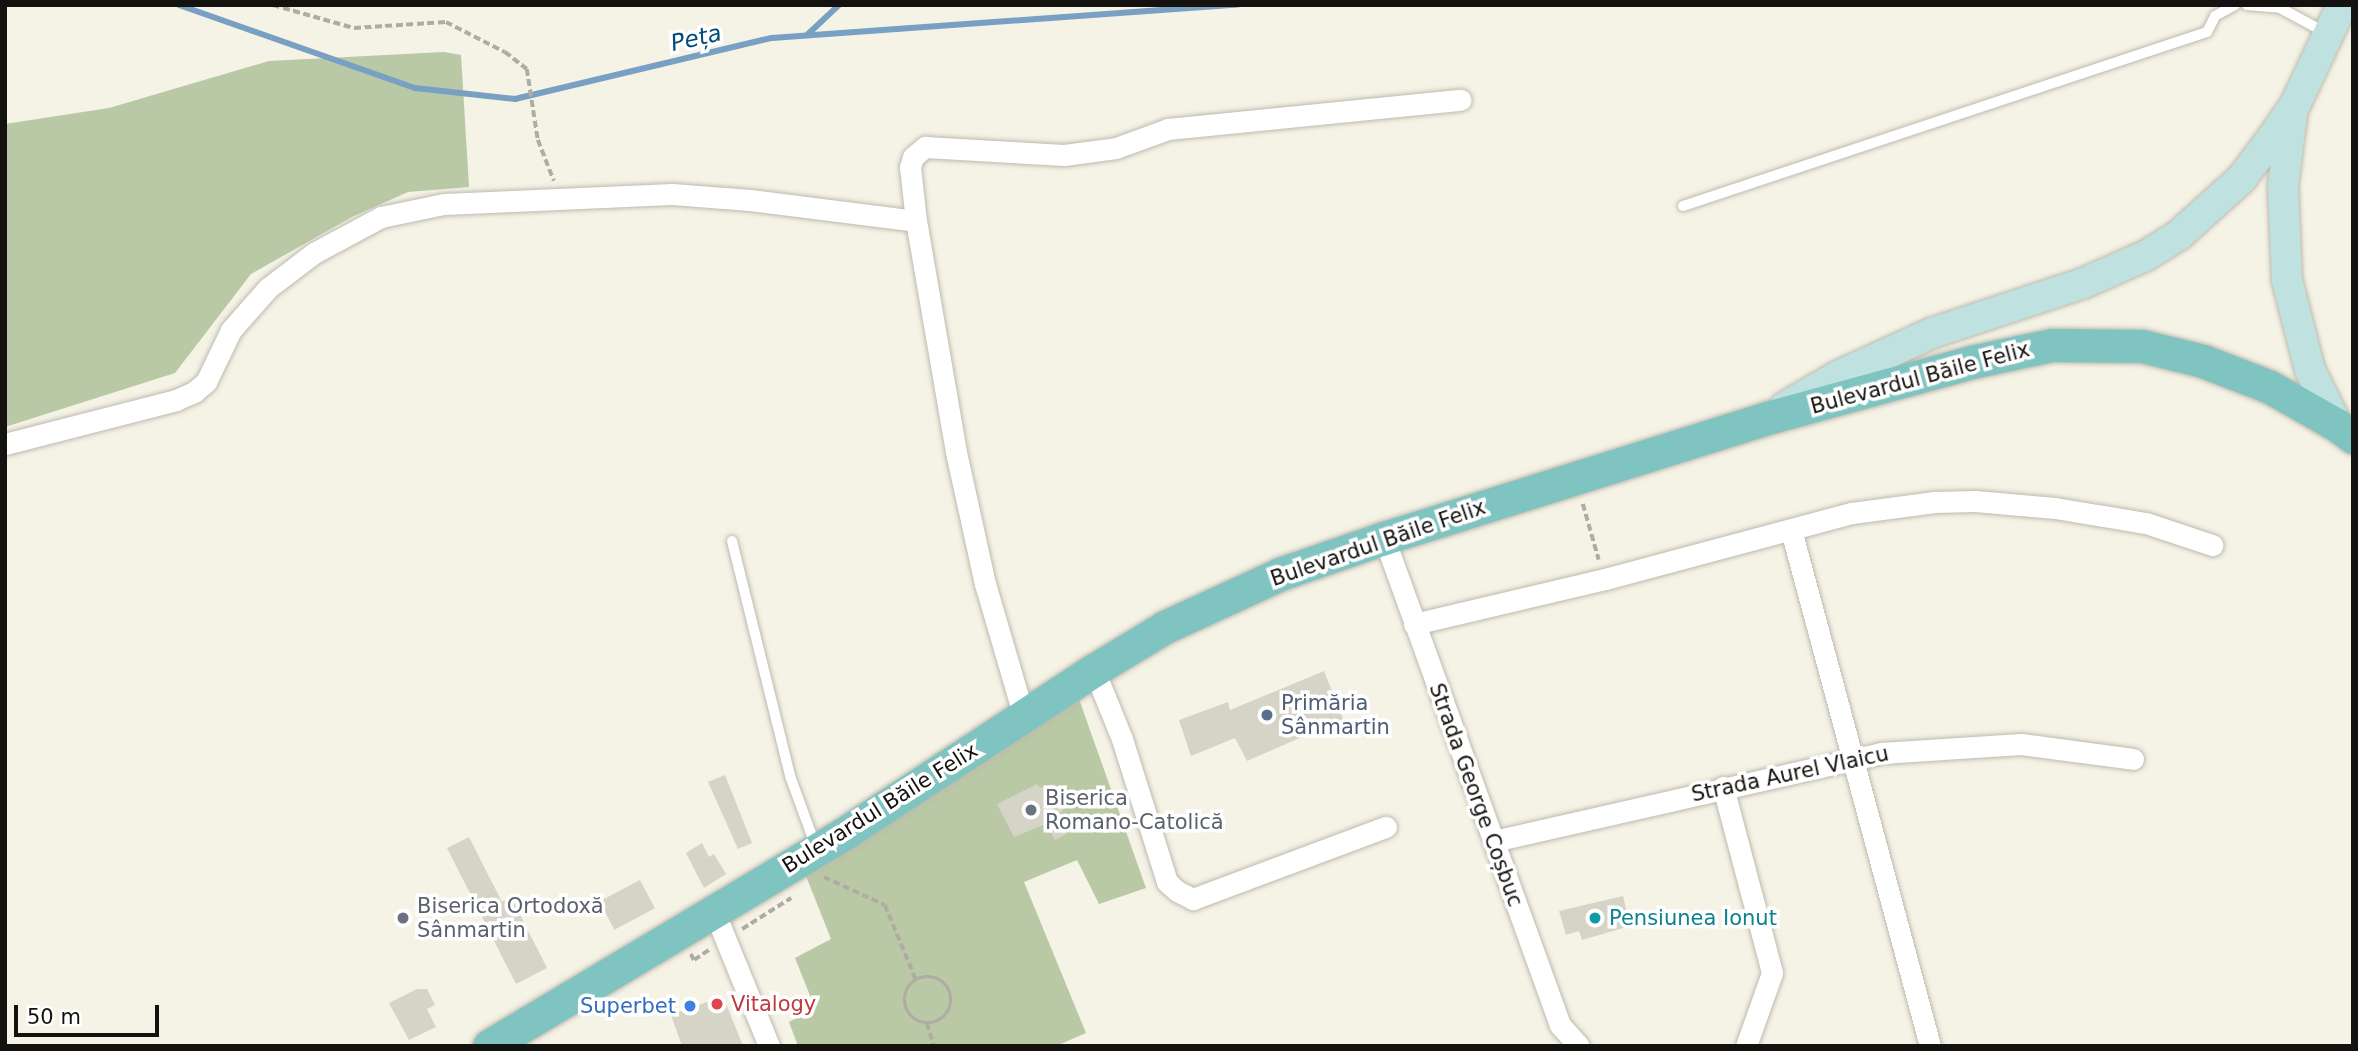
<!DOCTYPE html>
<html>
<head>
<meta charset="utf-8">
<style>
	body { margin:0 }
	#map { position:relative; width:2358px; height:1051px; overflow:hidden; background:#f5f2e6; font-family:"DejaVu Sans",sans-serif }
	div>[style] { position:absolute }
	.green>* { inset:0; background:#b9c8a5 }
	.stream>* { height:6px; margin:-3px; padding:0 3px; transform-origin:3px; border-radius:3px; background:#78a0c2 }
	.building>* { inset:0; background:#d6d3c7; transform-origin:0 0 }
	.path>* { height:3.5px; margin-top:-1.75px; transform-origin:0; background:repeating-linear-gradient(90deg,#afada3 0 7px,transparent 0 10.5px) }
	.path>.ring { margin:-1.75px; padding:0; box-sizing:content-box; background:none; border:3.5px solid #afada3; border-radius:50% }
	.roads { filter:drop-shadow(0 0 2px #bdbaae) drop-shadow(0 0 2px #bdbaae) }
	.service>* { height:10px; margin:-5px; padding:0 5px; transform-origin:5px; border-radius:5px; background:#fff }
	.minor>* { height:21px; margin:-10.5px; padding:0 10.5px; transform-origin:10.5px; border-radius:10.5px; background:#fff }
	.secondary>* { height:30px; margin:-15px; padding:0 15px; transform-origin:15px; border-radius:15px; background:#bfe2e0 }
	.primary>* { height:33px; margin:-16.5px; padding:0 16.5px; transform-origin:16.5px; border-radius:16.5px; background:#80c4c1 }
	.dots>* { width:19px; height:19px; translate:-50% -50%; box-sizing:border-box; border:4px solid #fff; border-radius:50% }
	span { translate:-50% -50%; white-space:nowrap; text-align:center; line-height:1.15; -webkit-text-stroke:7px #fff; paint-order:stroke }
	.street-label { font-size:21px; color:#13120e }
	.service-label { font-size:21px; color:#4e5e75 }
	.left { translate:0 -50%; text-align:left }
	.worship-label { font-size:21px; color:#5b616d }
	.culture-label { font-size:21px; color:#0d838f }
	.health-label { font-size:21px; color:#be3a42 }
	.shop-label { font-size:21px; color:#366cbe }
	.right { translate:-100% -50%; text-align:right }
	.water-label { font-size:23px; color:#014976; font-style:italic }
	.frame { position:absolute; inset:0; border:7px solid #13120e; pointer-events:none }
	.scale { position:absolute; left:14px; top:1005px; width:145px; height:32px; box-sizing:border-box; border:4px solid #13120e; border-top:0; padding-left:9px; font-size:21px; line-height:24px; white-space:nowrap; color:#13120e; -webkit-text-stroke:5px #fff; paint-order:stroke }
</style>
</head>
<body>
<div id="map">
	<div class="green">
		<i style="clip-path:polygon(444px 52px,461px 55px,469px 187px,408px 192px,352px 217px,251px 274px,175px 373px,5px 427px,5px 124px,109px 108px,269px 61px)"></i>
		<i style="clip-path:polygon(1079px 699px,1146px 888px,1099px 904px,1077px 860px,1024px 882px,1086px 1033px,1056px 1046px,798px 1046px,789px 1022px,815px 1008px,795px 958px,831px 939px,806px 876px)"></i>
	</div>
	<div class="stream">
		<i style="left:179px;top:5px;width:250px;rotate:19.4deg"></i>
		<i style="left:415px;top:88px;width:101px;rotate:6.3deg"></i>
		<i style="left:515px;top:99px;width:264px;rotate:-13.4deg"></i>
		<i style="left:772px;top:38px;width:467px;rotate:-4.1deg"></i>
		<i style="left:807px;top:35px;width:44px;rotate:-43.2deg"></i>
	</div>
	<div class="building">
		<i style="clip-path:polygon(1324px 671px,1343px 719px,1247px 761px,1235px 738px,1191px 756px,1179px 720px,1228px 702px,1230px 710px)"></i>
		<i style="clip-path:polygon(725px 775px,752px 843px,738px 849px,708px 782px)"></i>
		<i style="clip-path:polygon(1037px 784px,1040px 788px,1053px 784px,1063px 789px,1066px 804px,1061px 813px,1072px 831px,1055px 840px,1046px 824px,1014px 837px,997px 804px)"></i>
		<i style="clip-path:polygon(469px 837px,502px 902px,511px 897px,547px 968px,516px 984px,447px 848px)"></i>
		<i style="clip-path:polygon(702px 843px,709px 857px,714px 854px,726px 874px,704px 888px,686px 853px)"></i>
		<i style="left:640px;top:880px;width:32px;height:46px;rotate:62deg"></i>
		<i style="clip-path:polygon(1623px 896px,1630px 926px,1582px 940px,1579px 931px,1566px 935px,1559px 911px)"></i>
		<i style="clip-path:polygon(417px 989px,427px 989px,435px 1005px,427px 1009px,436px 1027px,409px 1040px,389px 1003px)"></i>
		<i style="clip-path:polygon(723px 996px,743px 1046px,682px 1046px,671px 1015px)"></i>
	</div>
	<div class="path">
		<i style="left:273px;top:5px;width:84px;rotate:15.9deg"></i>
		<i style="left:354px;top:28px;width:92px;rotate:-3.7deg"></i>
		<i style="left:446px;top:22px;width:66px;rotate:27deg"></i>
		<i style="left:505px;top:52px;width:28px;rotate:38deg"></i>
		<i style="left:527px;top:69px;width:72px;rotate:81.2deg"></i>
		<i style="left:538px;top:140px;width:44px;rotate:68.7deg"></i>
		<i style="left:1583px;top:504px;width:58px;rotate:74.1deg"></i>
		<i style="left:824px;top:877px;width:67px;rotate:24.7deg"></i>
		<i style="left:885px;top:905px;width:81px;rotate:67.5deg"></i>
		<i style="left:742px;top:929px;width:58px;rotate:-32.3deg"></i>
		<i style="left:691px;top:954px;width:7px;rotate:63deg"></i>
		<i style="left:694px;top:960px;width:18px;rotate:-34deg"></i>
		<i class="ring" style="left:905px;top:977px;width:42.5px;height:42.5px"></i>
		<i style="left:927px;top:1023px;width:24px;rotate:73deg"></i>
	</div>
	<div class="roads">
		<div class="service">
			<i style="left:2247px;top:5px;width:33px;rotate:5deg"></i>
			<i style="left:2280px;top:8px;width:55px;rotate:28.4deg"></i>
			<i style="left:1683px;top:206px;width:552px;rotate:-18.37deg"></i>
			<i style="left:2207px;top:32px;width:18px;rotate:-63deg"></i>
			<i style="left:2215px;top:16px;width:23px;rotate:-29deg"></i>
			<i style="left:732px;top:541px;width:242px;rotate:76.1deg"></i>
			<i style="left:790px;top:776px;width:76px;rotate:69.9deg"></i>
		</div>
		<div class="minor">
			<i style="left:5px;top:444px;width:177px;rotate:-14.4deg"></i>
			<i style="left:176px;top:400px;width:20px;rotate:-24deg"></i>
			<i style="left:194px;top:392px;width:16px;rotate:-40deg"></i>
			<i style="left:206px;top:382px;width:58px;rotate:-64.3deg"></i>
			<i style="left:231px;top:330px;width:56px;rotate:-48.6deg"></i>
			<i style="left:268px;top:288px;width:58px;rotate:-37.3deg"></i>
			<i style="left:314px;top:253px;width:76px;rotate:-28.2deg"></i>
			<i style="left:381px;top:217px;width:64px;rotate:-11.7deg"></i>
			<i style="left:444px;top:204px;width:228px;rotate:-2.5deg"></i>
			<i style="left:672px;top:194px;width:78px;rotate:4.4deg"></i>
			<i style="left:750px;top:200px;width:167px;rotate:7.2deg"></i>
			<i style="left:1791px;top:530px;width:534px;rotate:74.92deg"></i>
			<i style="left:1384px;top:538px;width:518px;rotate:70.13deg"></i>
			<i style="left:1560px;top:1025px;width:28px;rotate:48deg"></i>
			<i style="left:1414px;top:624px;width:196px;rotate:-13.3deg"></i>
			<i style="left:1605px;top:579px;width:256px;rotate:-15deg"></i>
			<i style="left:1852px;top:513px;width:83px;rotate:-7.6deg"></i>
			<i style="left:1934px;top:502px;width:41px;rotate:-1.4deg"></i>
			<i style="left:1975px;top:501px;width:80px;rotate:5deg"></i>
			<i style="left:2055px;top:508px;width:92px;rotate:9.4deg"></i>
			<i style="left:2146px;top:523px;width:70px;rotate:18.4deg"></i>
			<i style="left:1094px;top:670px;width:74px;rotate:67.9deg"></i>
			<i style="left:1122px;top:739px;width:150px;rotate:72.5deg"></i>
			<i style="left:1167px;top:882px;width:13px;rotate:42deg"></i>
			<i style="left:1177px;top:891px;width:18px;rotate:27deg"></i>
			<i style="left:1193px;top:899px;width:206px;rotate:-20.5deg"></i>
			<i style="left:1024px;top:717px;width:139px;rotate:-106.3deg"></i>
			<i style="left:985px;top:584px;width:135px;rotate:-102.4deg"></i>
			<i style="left:956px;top:452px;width:234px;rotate:-99.8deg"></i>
			<i style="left:916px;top:221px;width:54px;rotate:-96.3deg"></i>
			<i style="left:910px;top:167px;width:10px;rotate:-73deg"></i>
			<i style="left:913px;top:157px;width:16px;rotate:-40deg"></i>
			<i style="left:925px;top:147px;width:139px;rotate:3.3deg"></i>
			<i style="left:1064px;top:155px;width:52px;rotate:-7.7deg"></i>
			<i style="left:1116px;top:148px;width:55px;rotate:-20.1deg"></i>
			<i style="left:1168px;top:129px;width:294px;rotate:-5.7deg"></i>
			<i style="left:1723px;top:787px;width:192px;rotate:75.2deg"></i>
			<i style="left:1772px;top:973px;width:77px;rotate:109.6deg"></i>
			<i style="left:1494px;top:841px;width:397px;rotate:-12.8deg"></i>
			<i style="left:1881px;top:753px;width:140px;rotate:-3.7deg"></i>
			<i style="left:2021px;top:744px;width:113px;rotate:7.6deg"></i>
			<i style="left:714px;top:911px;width:146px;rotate:67.8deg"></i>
		</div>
		<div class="secondary">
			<i style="left:2292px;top:115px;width:72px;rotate:97.2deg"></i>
			<i style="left:2283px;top:186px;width:94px;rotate:87.6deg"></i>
			<i style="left:2287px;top:280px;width:93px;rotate:75.7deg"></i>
			<i style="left:2310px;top:370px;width:61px;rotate:63.9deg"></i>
			<i style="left:1785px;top:407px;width:61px;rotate:-30.3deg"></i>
			<i style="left:1838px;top:376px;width:103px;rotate:-24.6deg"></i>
			<i style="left:1932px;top:333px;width:160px;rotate:-18.2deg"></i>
			<i style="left:2084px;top:283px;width:69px;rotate:-24deg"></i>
			<i style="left:2147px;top:255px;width:38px;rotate:-32deg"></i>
			<i style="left:2179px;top:235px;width:85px;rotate:-42.1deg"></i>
			<i style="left:2242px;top:178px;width:46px;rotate:-52.9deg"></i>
			<i style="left:2270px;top:141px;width:44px;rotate:-55.2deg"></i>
			<i style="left:2295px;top:105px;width:110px;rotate:-64.8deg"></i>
		</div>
		<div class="primary">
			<i style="left:489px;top:1046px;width:422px;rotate:-30.9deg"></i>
			<i style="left:851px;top:829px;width:290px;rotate:-33.2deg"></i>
			<i style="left:1094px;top:670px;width:83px;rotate:-31.2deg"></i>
			<i style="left:1165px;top:627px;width:127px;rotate:-24.7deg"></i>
			<i style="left:1280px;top:574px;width:110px;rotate:-19.1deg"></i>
			<i style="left:1384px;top:538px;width:401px;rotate:-17.4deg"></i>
			<i style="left:1767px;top:418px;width:217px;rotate:-15.3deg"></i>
			<i style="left:1976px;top:361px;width:78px;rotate:-11.9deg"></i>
			<i style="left:2052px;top:345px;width:90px;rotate:0.6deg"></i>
			<i style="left:2142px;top:346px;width:63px;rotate:13.8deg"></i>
			<i style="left:2203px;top:361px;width:72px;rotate:21.2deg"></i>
			<i style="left:2270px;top:387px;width:77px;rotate:29.6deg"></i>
			<i style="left:2337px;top:425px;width:20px;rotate:37deg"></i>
		</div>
	</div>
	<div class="dots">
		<i style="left:1267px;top:715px;background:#5c6f8a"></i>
		<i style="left:1031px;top:810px;background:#6b7280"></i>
		<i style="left:403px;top:918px;background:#6b7280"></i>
		<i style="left:1595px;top:918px;background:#0f9aa8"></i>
		<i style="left:717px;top:1004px;background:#e0444e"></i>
		<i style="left:690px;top:1006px;background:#3f7fe0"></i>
	</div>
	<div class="street-label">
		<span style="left:1920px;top:378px;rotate:-15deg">Bulevardul Băile Felix</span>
		<span style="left:1378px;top:543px;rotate:-19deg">Bulevardul Băile Felix</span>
		<span style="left:1790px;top:774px;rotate:-12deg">Strada Aurel Vlaicu</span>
		<span style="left:1476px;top:795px;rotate:70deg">Strada George Coșbuc</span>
		<span style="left:880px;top:808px;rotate:-32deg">Bulevardul Băile Felix</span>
	</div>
	<div class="service-label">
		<span class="left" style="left:1281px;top:715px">Primăria<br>Sânmartin</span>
	</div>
	<div class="worship-label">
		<span class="left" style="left:1045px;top:810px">Biserica<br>Romano-Catolică</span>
		<span class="left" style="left:417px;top:918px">Biserica Ortodoxă<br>Sânmartin</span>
	</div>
	<div class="culture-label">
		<span class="left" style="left:1609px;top:918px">Pensiunea Ionut</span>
	</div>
	<div class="health-label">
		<span class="left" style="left:731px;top:1004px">Vitalogy</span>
	</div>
	<div class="shop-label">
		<span class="right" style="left:676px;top:1006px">Superbet</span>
	</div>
	<div class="water-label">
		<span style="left:696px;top:38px;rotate:-13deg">Peța</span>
	</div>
	<div class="frame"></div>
	<div class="scale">50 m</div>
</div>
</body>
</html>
